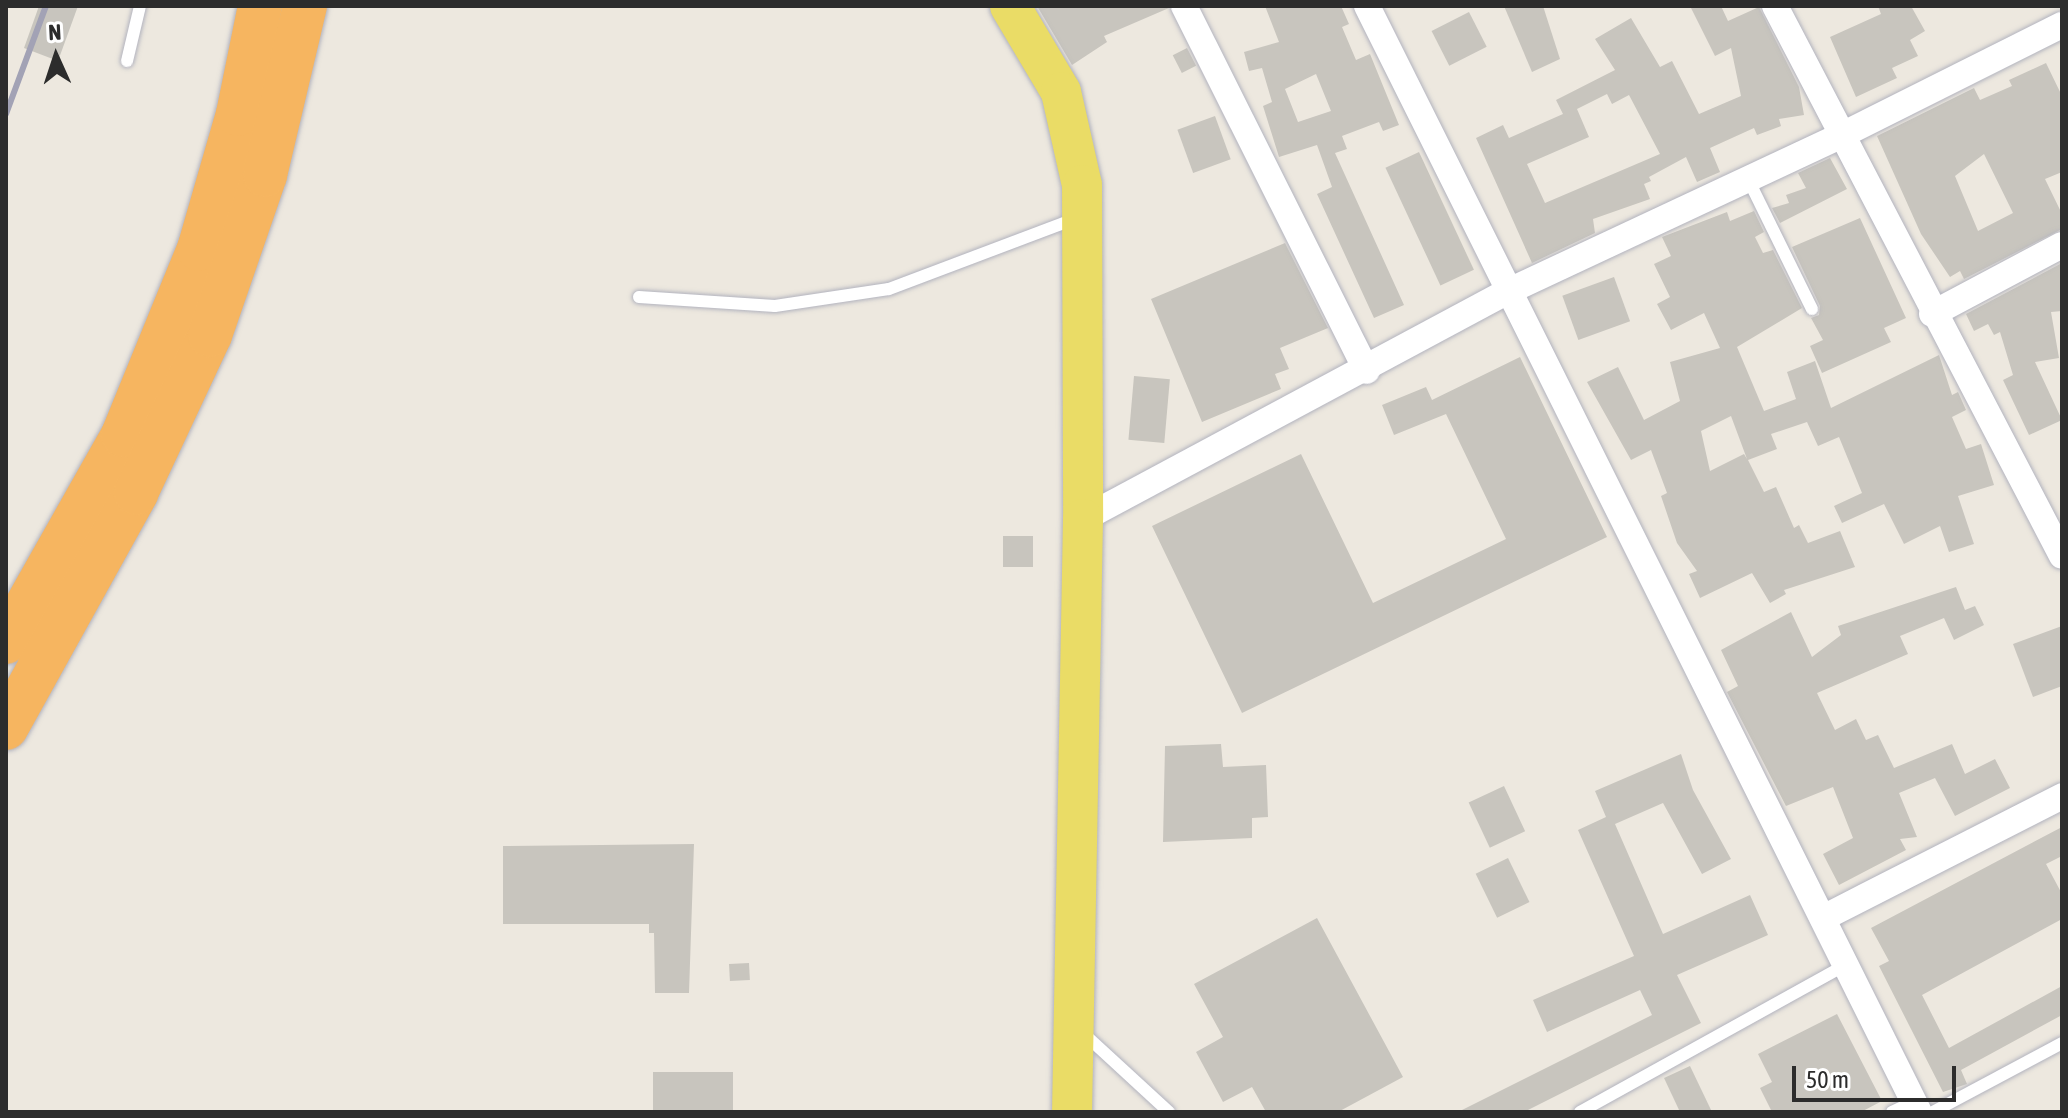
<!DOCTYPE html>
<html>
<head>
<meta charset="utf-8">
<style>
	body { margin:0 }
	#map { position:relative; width:2068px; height:1118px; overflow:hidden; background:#ede8df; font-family:"Asap Condensed",sans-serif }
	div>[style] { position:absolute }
	.building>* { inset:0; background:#c8c5be; transform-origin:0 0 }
	.roads { filter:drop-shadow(0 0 2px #b2b3be) drop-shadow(0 0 2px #b2b3be) }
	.lane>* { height:12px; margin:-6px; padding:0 6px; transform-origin:6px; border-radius:6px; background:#fff }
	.street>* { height:26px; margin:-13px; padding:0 13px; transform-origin:13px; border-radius:13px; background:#fff }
	.primary>* { height:40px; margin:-20px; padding:0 20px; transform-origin:20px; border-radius:20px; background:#eadc66 }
	.highway>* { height:44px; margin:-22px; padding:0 22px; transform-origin:22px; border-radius:22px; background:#f6b560 }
	.rail>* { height:6px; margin:-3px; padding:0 3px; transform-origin:3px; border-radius:3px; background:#a2a2b5 }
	span { translate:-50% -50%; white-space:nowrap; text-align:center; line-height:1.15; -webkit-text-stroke:8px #fff; paint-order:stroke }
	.frame { position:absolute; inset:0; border:8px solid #2c2c2c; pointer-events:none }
	.north { position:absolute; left:16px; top:16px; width:80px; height:80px; -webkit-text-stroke:6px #fff; paint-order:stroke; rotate:357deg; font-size:22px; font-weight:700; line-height:32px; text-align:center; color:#2c2c2c }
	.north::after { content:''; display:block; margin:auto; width:28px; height:36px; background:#2c2c2c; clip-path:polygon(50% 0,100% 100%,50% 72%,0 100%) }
	.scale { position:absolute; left:1792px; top:1066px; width:164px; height:36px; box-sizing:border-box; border:4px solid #2c2c2c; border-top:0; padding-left:10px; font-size:24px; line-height:28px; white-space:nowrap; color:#2c2c2c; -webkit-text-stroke:6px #fff; paint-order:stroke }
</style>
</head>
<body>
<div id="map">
	<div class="building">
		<i style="clip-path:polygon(39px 6px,78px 6px,58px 61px,24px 48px)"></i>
		<i style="clip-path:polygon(1037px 6px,1168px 6px,1169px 8px,1104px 36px,1107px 42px,1072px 65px)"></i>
		<i style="clip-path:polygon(evenodd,1265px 6px,1341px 6px,1349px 24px,1342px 27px,1356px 60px,1370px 54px,1399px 125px,1383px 131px,1379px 122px,1342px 136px,1347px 149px,1335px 153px,1404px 305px,1374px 318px,1317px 194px,1332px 187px,1317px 145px,1279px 157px,1263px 106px,1272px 102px,1262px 68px,1249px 71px,1244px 52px,1279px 42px,1265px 6px,1316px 74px,1331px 111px,1298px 122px,1285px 89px,1316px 74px)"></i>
		<i style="clip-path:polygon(1504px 6px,1543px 6px,1560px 59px,1532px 72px)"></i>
		<i style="clip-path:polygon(evenodd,1690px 6px,1721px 6px,1728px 21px,1759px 7px,1799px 87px,1804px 115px,1779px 119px,1781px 126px,1757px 135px,1754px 128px,1710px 148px,1720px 172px,1697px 182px,1686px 157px,1649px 177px,1651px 181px,1644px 184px,1650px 199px,1593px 219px,1595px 233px,1532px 263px,1476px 138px,1503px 125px,1509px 138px,1563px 114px,1556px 100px,1615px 70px,1595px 39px,1631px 18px,1660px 67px,1672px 61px,1699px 114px,1741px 96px,1731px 48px,1715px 56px,1690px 6px,1607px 94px,1612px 104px,1629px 95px,1660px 154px,1545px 203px,1527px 164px,1589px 137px,1577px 109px,1607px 94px)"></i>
		<i style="clip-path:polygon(1878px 6px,1911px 6px,1925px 31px,1910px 40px,1918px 56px,1892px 68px,1897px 78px,1856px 97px,1830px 37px,1881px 14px)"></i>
		<i style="left:1469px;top:12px;width:39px;height:42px;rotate:63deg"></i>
		<i style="left:1187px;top:48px;width:20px;height:16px;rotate:63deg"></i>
		<i style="clip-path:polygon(evenodd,2046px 63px,2062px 96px,2062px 172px,2045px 179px,2062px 214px,2062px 229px,1964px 279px,1960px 271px,1950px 277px,1921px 234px,1877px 136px,1974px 88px,1980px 100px,2012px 86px,2009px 80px,2046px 63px,1984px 154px,2013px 213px,1978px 231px,1955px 176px,1984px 154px)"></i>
		<i style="left:1215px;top:116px;width:46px;height:40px;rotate:70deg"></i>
		<i style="left:1419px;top:152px;width:130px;height:37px;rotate:65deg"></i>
		<i style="clip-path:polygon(1830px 158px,1847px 189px,1780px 223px,1772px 208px,1789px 203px,1786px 195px,1806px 188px,1798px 173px)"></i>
		<i style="clip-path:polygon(evenodd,1754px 211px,1764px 232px,1755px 237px,1763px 253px,1773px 250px,1802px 308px,1737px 347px,1764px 411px,1796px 399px,1787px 372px,1815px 361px,1831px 408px,1939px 355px,1952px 395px,1958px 392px,1966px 410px,1952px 417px,1966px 449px,1981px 444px,1994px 485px,1958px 496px,1974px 544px,1949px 552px,1940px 526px,1904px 544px,1884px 504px,1842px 523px,1834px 506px,1862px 493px,1839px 437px,1818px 446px,1807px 422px,1771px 434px,1777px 449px,1748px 460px,1764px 492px,1776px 487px,1794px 528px,1799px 525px,1808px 543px,1840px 531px,1855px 567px,1784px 590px,1786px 594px,1770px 603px,1752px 573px,1700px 598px,1689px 574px,1697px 571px,1677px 543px,1661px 496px,1667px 493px,1651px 450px,1631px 460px,1587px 382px,1618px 367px,1644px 420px,1680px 401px,1670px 362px,1720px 348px,1704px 313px,1671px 330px,1657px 304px,1670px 297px,1654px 264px,1671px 256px,1662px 237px,1727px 212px,1730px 221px,1754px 211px,1731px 416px,1747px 459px,1744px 454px,1710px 471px,1701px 431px,1731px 416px)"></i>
		<i style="clip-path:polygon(1860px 218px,1906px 318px,1884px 328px,1891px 342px,1822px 373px,1810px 346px,1823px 340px,1811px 318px,1819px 315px,1820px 306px,1792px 247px)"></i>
		<i style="clip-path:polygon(1285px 243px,1328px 328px,1280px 348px,1289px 369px,1275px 374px,1281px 389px,1202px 422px,1151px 299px)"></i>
		<i style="clip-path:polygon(2062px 263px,2062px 311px,2051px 312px,2059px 358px,2035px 362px,2062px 420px,2029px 435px,2003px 380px,2013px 375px,2000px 332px,1994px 335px,1988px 324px,1974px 331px,1966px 314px)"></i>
		<i style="left:1614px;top:277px;width:47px;height:55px;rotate:70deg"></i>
		<i style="clip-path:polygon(1520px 357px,1607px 537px,1242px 713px,1152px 526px,1301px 454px,1373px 603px,1506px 539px,1446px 414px,1394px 435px,1382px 405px,1426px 387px,1432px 400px)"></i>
		<i style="left:1134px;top:376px;width:36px;height:64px;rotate:5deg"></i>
		<i style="left:1003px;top:536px;width:30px;height:31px"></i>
		<i style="clip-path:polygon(1956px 587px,1965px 610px,1975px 606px,1984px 625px,1954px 640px,1944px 618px,1900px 636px,1908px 654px,1817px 693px,1835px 730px,1856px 719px,1866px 740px,1878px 735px,1894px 768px,1952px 744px,1965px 774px,1995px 759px,2010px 788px,1955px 816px,1935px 778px,1899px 793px,1917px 837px,1900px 839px,1906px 850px,1839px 885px,1823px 854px,1853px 838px,1833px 787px,1786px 806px,1727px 692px,1738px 686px,1721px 650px,1791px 612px,1812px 657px,1841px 635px,1838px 626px)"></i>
		<i style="clip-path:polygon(2062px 626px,2062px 686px,2033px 697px,2013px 644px)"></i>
		<i style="clip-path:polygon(1221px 744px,1223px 767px,1266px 765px,1268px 817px,1252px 818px,1252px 838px,1163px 842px,1165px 746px)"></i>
		<i style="clip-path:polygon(1681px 754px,1693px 790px,1731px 859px,1702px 874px,1663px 803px,1615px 824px,1663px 934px,1750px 895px,1768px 935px,1677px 975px,1701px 1023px,1524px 1112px,1458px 1112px,1652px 1015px,1640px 990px,1547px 1032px,1533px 1000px,1634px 956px,1578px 830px,1606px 817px,1595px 791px)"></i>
		<i style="left:1504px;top:786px;width:50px;height:39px;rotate:65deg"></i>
		<i style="clip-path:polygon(2062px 827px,2062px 856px,2046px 864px,2062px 894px,2062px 919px,1922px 995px,1949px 1048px,2062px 986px,2062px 1015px,1961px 1070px,1967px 1084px,1943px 1092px,1879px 966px,1889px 961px,1871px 928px)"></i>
		<i style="clip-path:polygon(694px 844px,689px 993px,655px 993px,654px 933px,649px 933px,649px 924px,503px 924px,503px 846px)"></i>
		<i style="left:1508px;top:858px;width:49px;height:36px;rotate:64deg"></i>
		<i style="clip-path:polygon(1317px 918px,1403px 1077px,1338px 1112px,1266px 1112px,1252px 1087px,1223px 1102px,1196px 1052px,1223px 1037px,1194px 984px)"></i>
		<i style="left:749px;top:963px;width:17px;height:20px;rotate:87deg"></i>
		<i style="clip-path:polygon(1837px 1014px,1882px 1101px,1861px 1112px,1772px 1112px,1760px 1088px,1772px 1082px,1758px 1054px)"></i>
		<i style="clip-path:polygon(1690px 1066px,1712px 1112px,1680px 1112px,1664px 1078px)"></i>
		<i style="left:733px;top:1072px;width:40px;height:80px;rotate:90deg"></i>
	</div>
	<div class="roads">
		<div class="lane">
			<i style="left:127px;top:61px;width:57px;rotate:-76.7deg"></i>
			<i style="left:1748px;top:179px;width:145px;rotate:63.8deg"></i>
			<i style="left:639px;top:297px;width:136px;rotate:3.8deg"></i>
			<i style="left:775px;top:306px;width:115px;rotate:-8.5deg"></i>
			<i style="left:889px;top:289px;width:201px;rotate:-20.7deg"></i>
			<i style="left:1083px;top:1033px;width:117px;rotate:42.6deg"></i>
			<i style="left:1580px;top:1112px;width:305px;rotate:-29deg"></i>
			<i style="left:1892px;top:1112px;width:23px;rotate:-25deg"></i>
			<i style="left:1933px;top:1112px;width:146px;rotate:-28.1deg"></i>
		</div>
		<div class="street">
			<i style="left:1184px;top:6px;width:408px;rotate:63.4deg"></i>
			<i style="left:1367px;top:6px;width:1236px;rotate:63.48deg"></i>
			<i style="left:1775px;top:6px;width:620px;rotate:62.44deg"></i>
			<i style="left:1932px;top:314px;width:147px;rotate:-28deg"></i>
			<i style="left:1083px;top:519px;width:483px;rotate:-28.2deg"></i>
			<i style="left:1509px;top:291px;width:365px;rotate:-25.1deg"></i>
			<i style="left:1840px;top:136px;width:248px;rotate:-26.6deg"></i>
			<i style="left:1825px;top:917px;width:266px;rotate:-27deg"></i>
		</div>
		<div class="primary">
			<i style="left:1010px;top:6px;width:100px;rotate:59.3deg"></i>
			<i style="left:1061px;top:92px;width:95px;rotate:77.3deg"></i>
			<i style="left:1082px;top:185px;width:334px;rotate:89.8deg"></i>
			<i style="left:1083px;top:519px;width:593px;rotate:91.06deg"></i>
		</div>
		<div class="highway">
			<i style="left:6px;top:642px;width:238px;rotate:-60.5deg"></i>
			<i style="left:123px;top:435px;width:201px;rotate:-67.8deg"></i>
			<i style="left:199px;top:249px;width:141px;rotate:-73.9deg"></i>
			<i style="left:238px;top:114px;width:110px;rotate:-78.5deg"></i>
			<i style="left:6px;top:728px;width:269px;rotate:-61deg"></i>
			<i style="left:136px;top:493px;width:174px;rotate:-64.9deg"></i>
			<i style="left:210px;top:335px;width:169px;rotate:-71deg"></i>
			<i style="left:265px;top:175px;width:174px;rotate:-76.7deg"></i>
		</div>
	</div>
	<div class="rail">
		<i style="left:6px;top:114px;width:115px;rotate:-69.7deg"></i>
	</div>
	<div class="frame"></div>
	<div class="north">N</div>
	<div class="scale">50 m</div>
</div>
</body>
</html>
